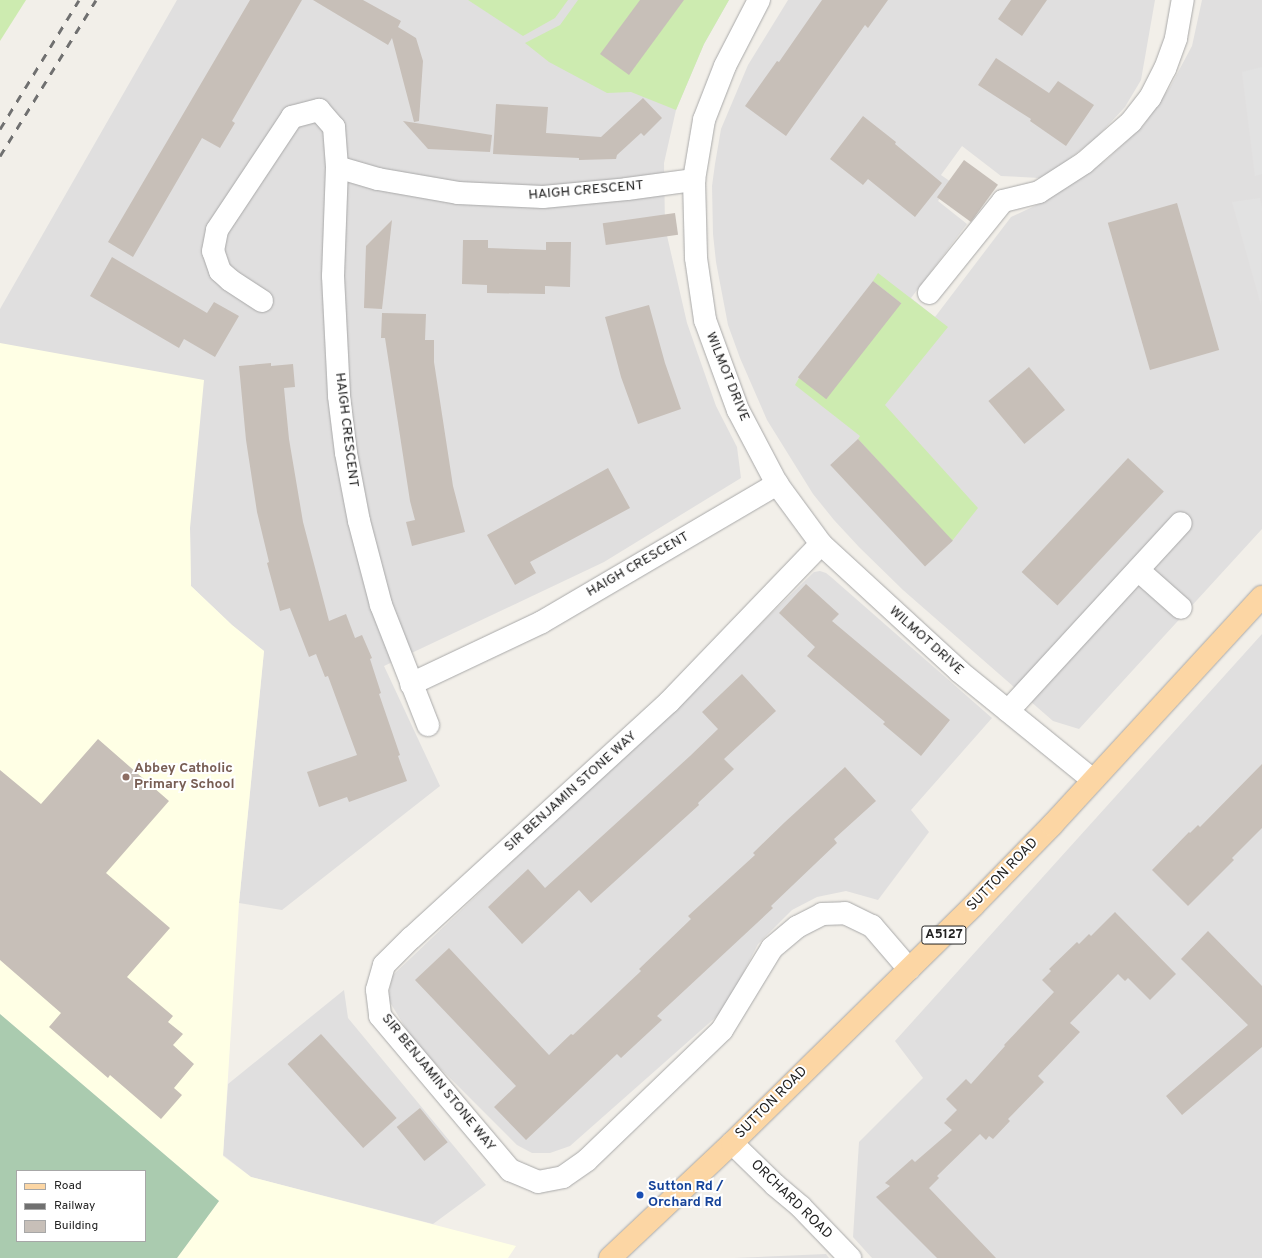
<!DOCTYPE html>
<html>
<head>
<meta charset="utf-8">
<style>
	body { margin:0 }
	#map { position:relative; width:1262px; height:1258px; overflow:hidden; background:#f2efe9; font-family:Overpass,sans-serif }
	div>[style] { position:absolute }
	.residential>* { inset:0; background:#e0dfdf }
	.education>* { inset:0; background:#ffffe5 }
	.grass>* { inset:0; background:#cdebb0 }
	.cemetery>* { inset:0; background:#aacbaf }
	.parking>* { inset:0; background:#e2e2e2 }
	.building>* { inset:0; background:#c7bfb8; transform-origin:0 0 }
	.roads { filter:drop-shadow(0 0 1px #a9a9a9) drop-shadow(0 0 1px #a9a9a9) }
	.minor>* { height:22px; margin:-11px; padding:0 11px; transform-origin:11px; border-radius:11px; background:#fff }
	.major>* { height:22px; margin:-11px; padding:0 11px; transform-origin:11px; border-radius:11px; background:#fcd6a4 }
	.rail>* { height:3px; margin-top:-1.5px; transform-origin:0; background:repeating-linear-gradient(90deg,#707070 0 8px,transparent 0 16px) }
	.dots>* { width:11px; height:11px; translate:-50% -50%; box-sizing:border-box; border:2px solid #fff; border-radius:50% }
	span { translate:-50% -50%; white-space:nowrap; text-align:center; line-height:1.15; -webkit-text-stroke:4px #fff; paint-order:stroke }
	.shield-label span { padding:1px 3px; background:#fff; border:1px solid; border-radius:3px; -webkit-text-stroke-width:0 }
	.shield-label { font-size:13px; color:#222; font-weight:700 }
	.street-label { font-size:14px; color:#222 }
	.education-label { font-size:14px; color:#785e54; font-weight:700 }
	.left { translate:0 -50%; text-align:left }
	.transit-label { font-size:14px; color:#164399; font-weight:700 }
	.legend { position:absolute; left:16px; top:1170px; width:130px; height:72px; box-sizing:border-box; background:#fff; border:1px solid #a7a7a7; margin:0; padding:5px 7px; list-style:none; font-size:12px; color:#222 }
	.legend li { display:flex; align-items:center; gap:8px; height:20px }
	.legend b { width:20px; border:1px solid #a7a7a7 }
</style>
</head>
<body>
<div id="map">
	<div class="residential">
		<i style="clip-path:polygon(177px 0,729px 0,704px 44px,676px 110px,664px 163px,665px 227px,687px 323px,716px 406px,737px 447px,741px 478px,604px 562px,384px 666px,440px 786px,282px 910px,239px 903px,264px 651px,232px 625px,191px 586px,190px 528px,0 343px,0 309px)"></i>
		<i style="clip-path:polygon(788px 0,1155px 0,1141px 80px,1125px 107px,1096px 138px,1059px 167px,1040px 178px,1001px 176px,962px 146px,941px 175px,951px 182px,938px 201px,967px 224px,911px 298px,935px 317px,1011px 217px,1043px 202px,1105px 161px,1143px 126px,1170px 87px,1192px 46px,1202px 0,1262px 0,1262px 529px,1079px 729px,1053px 721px,903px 590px,859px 547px,834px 520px,813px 494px,767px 420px,740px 358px,728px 325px,716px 262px,713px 234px,712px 186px,715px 164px,721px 129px,748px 65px)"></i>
		<i style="clip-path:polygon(820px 571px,826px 573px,831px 577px,992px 718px,911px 810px,929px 832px,878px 900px,846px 891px,817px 897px,792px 910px,758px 944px,725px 1009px,570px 1146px,550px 1153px,532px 1153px,517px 1145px,414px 1042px,388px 999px,392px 976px,704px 679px,814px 572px)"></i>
		<i style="clip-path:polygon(1262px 634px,1262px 1258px,872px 1258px,853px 1237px,859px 1142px,923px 1078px,895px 1041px)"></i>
		<i style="clip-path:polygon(344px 990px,348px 1018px,486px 1185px,433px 1224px,251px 1177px,223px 1155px,228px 1084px)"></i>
		<i style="clip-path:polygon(826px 1254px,829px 1258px,734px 1258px)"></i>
	</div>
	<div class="education">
		<i style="clip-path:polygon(0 343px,204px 380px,190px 528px,191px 586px,232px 625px,264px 651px,239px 903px,223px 1156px,251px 1177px,516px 1246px,508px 1258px,177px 1258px,219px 1201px,0 1014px)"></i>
	</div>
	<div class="grass">
		<i style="clip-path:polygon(0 0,26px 0,0 41px)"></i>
		<i style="clip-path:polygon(468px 0,568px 0,555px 18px,523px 36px)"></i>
		<i style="clip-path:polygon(578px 0,729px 0,704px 44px,676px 110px,631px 92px,607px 93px,549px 62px,525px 43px,560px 25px)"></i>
		<i style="clip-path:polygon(878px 273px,948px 327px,885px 405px,978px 508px,952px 541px,858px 439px,860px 436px,795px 385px,799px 378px,901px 303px,873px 281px)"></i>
	</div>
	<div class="cemetery">
		<i style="clip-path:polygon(evenodd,0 1014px,219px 1201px,177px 1258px,0 1258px,0 1014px,17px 1171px,145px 1171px,145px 1241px,17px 1241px,17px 1171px)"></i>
	</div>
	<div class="parking">
		<i style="clip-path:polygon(1262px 67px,1262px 174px,1255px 176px,1242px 72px)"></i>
		<i style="clip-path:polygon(1260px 198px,1262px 208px,1261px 305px,1232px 202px)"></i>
	</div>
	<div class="building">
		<i style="clip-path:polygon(250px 0,302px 0,232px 121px,235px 123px,220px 148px,202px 138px,133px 257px,108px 242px)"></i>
		<i style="clip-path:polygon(313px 0,363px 0,401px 21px,398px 27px,416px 38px,423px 61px,419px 121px,414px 122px,392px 38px,388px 45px)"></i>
		<i style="clip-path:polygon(640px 0,684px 0,629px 75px,600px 54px)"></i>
		<i style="clip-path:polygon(822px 0,888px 0,868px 28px,865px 25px,786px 136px,745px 106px,777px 61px,779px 62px)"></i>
		<i style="clip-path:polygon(1011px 0,1047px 0,1022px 36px,998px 19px)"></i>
		<i style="clip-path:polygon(996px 58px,1049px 93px,1058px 81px,1094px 105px,1066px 146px,1030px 121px,1031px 119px,978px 85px)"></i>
		<i style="clip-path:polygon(643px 98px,662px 118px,644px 136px,641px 133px,617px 155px,616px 159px,579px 160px,579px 158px,493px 154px,496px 104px,548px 107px,546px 133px,601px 137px)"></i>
		<i style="clip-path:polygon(863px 116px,896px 142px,895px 144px,942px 183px,915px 217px,868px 179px,863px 185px,830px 159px)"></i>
		<i style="clip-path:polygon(403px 121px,492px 135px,490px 152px,428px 149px)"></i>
		<i style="left:964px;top:160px;width:42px;height:46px;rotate:36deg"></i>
		<i style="left:1177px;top:203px;width:153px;height:72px;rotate:74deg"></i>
		<i style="left:675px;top:213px;width:22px;height:73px;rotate:82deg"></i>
		<i style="clip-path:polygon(392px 220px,382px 309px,364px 308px,366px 246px)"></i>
		<i style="clip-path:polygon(463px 240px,488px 240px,488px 248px,546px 250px,546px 242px,571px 242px,570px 287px,545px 286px,545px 294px,487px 293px,487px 285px,462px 284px)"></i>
		<i style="clip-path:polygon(112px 257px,207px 313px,214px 302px,239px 316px,215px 357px,184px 339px,179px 348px,90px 296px)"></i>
		<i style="left:873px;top:281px;width:36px;height:122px;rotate:38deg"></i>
		<i style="clip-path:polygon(649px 305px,665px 363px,681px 409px,638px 424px,621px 377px,605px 317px)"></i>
		<i style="clip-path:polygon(382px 313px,426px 314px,425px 340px,434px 340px,434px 362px,453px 486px,465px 532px,412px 546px,406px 522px,415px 520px,410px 501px,385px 338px,381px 338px)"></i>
		<i style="clip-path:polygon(271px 363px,271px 366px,293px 364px,295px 387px,284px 388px,289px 439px,303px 522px,329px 621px,346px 614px,355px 638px,362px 635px,372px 658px,370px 659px,381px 693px,379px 694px,400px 755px,398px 756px,407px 781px,349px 802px,347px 797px,319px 807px,307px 772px,357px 755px,328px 676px,325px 677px,316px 654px,309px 657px,290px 608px,280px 611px,267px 563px,269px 562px,257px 512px,246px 440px,239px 366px)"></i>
		<i style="left:1029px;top:367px;width:56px;height:53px;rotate:50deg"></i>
		<i style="left:858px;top:439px;width:139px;height:38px;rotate:47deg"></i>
		<i style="left:1128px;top:458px;width:49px;height:156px;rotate:43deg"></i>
		<i style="clip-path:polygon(608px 468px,630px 508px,530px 562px,536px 573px,515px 585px,487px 535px)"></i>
		<i style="clip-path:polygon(806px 584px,839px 614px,832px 621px,950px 720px,921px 756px,883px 724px,885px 722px,807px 656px,815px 647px,779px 613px)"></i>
		<i style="clip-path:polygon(742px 674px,776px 711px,724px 759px,734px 769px,698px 803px,699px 805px,591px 903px,579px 890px,522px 944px,488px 907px,528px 869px,545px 888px,690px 756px,718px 729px,702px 712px)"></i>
		<i style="clip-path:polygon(98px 739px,169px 801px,106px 873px,170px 928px,127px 977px,173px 1016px,168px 1022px,183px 1034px,173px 1045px,194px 1064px,174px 1088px,182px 1095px,161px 1119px,110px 1075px,108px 1078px,49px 1027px,61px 1013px,0 960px,0 770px,41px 804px)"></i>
		<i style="clip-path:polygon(1262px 764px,1262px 828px,1232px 858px,1234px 860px,1188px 906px,1152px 870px,1189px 832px,1190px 833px,1198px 825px,1200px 827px)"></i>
		<i style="clip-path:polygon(845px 767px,876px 801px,834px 839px,837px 843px,771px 906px,773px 908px,657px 1016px,662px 1020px,621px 1058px,617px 1054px,526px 1140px,494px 1107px,516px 1086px,415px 980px,449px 948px,549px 1055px,571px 1034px,573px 1035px,641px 971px,639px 969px,691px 919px,688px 916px,755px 855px,753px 853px,785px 822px)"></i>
		<i style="clip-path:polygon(1115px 912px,1176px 974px,1150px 1000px,1128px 978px,1125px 981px,1118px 974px,1070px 1023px,1080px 1032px,1038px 1076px,1044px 1082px,1008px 1119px,1010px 1121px,993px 1139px,989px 1136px,986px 1140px,980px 1134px,937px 1176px,939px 1178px,929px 1188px,996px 1258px,937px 1258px,876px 1197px,890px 1186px,885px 1183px,912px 1159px,915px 1162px,952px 1130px,944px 1123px,957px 1110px,946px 1099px,966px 1079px,971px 1084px,1005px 1046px,1004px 1045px,1054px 992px,1042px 980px,1051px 971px,1049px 969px,1077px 942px,1079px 944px,1089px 934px,1091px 936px)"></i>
		<i style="clip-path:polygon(1208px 931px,1262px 986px,1262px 1047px,1182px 1115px,1166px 1096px,1248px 1025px,1181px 959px)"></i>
		<i style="left:321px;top:1034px;width:113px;height:45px;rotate:48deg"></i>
		<i style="left:420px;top:1108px;width:44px;height:30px;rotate:51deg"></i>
	</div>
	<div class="roads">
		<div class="minor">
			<i style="left:759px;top:0;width:74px;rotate:117.3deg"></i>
			<i style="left:725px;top:66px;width:58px;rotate:111.3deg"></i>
			<i style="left:704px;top:120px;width:61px;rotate:99.5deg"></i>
			<i style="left:694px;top:180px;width:78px;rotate:88.5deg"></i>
			<i style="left:696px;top:258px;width:63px;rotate:81.7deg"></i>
			<i style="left:705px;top:320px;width:96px;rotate:69.9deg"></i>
			<i style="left:738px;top:410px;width:84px;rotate:62.2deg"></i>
			<i style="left:777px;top:484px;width:74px;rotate:53.7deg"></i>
			<i style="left:821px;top:544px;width:189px;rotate:42.6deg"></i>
			<i style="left:960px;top:672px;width:171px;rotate:39.1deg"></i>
			<i style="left:337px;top:167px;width:43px;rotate:16.3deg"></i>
			<i style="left:378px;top:179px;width:81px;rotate:9.9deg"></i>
			<i style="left:458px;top:193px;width:85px;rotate:2.7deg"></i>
			<i style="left:543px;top:197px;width:84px;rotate:-5.4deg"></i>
			<i style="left:627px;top:189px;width:68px;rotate:-7.7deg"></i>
			<i style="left:929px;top:293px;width:118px;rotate:-51.2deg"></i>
			<i style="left:1003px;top:201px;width:37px;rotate:-14deg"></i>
			<i style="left:1039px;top:192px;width:54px;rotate:-32.8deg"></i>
			<i style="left:1084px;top:163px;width:62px;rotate:-41.1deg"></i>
			<i style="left:1131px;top:122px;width:31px;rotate:-52deg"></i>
			<i style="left:1150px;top:98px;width:33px;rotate:-63deg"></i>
			<i style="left:1165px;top:69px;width:33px;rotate:-70deg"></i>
			<i style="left:1176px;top:38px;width:39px;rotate:-80deg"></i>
			<i style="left:262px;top:301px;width:38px;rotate:-147deg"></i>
			<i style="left:230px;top:280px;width:13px;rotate:-138deg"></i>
			<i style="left:220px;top:271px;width:21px;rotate:-109deg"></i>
			<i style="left:213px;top:251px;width:21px;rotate:-79deg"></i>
			<i style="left:217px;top:230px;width:136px;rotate:-56.4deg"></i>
			<i style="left:292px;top:117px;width:28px;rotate:-15deg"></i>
			<i style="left:319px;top:110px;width:23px;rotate:49deg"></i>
			<i style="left:334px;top:127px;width:40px;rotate:85.7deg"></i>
			<i style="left:337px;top:167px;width:109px;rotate:92.1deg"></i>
			<i style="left:333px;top:276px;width:120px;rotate:87.1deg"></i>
			<i style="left:339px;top:396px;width:57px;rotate:83deg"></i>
			<i style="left:346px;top:453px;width:69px;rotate:79.2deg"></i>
			<i style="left:359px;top:521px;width:87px;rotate:75.3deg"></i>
			<i style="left:381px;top:605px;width:129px;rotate:68.6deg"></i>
			<i style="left:821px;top:544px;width:219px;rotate:133.9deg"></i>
			<i style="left:669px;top:702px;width:350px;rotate:137.5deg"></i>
			<i style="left:411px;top:938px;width:38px;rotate:135deg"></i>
			<i style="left:384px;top:965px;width:26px;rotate:106deg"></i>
			<i style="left:377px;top:990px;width:26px;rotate:83deg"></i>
			<i style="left:380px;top:1016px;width:202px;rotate:49.8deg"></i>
			<i style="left:510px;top:1170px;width:30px;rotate:23deg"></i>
			<i style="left:538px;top:1182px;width:25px;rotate:-11deg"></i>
			<i style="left:563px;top:1177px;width:29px;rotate:-35deg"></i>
			<i style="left:587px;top:1160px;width:187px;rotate:-43.9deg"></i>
			<i style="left:722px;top:1030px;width:96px;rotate:-58.6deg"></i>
			<i style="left:772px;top:948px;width:33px;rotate:-40deg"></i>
			<i style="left:797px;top:927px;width:28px;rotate:-27deg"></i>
			<i style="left:822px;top:914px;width:23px;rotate:-2deg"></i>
			<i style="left:845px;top:913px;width:30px;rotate:26deg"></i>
			<i style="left:872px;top:926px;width:57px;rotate:49.3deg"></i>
			<i style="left:1138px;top:570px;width:57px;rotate:41.5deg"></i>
			<i style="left:411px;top:684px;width:145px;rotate:-25.3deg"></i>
			<i style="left:542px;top:622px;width:273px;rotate:-30.4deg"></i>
			<i style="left:1008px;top:711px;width:255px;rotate:-47.4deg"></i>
			<i style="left:732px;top:1143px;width:60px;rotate:44.3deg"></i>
			<i style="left:775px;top:1185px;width:34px;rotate:40deg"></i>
			<i style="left:801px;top:1207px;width:71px;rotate:46.1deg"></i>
		</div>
		<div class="major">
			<i style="left:610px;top:1258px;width:168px;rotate:-43.3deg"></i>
			<i style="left:732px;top:1143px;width:339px;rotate:-44.5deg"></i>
			<i style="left:974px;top:905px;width:112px;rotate:-45.7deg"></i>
			<i style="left:1052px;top:825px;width:310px;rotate:-47.4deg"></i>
		</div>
	</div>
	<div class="rail">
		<i style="left:0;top:129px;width:151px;rotate:-58.5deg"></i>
		<i style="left:0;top:156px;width:183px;rotate:-58.4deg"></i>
	</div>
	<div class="dots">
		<i style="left:126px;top:777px;background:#8d6e63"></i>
		<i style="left:640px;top:1195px;background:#1a4fb4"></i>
	</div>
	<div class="shield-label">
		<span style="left:944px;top:935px">A5127</span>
	</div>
	<div class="street-label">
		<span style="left:586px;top:191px;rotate:-5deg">HAIGH CRESCENT</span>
		<span style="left:727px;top:377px;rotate:68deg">WILMOT DRIVE</span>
		<span style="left:346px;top:430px;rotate:83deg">HAIGH CRESCENT</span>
		<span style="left:638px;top:565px;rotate:-30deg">HAIGH CRESCENT</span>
		<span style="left:926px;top:641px;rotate:42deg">WILMOT DRIVE</span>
		<span style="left:571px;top:792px;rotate:-42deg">SIR BENJAMIN STONE WAY</span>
		<span style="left:1003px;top:875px;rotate:-46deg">SUTTON ROAD</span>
		<span style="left:438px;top:1083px;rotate:51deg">SIR BENJAMIN STONE WAY</span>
		<span style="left:772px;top:1103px;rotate:-45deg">SUTTON ROAD</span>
		<span style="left:791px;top:1200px;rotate:44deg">ORCHARD ROAD</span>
	</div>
	<div class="education-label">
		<span class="left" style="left:134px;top:777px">Abbey Catholic<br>Primary School</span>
	</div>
	<div class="transit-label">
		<span class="left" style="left:648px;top:1195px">Sutton Rd /<br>Orchard Rd</span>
	</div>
	<ul class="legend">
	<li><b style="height:5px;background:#fcd6a4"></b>Road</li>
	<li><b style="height:5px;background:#707070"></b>Railway</li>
	<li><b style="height:11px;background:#c7bfb8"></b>Building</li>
	</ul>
</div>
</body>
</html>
